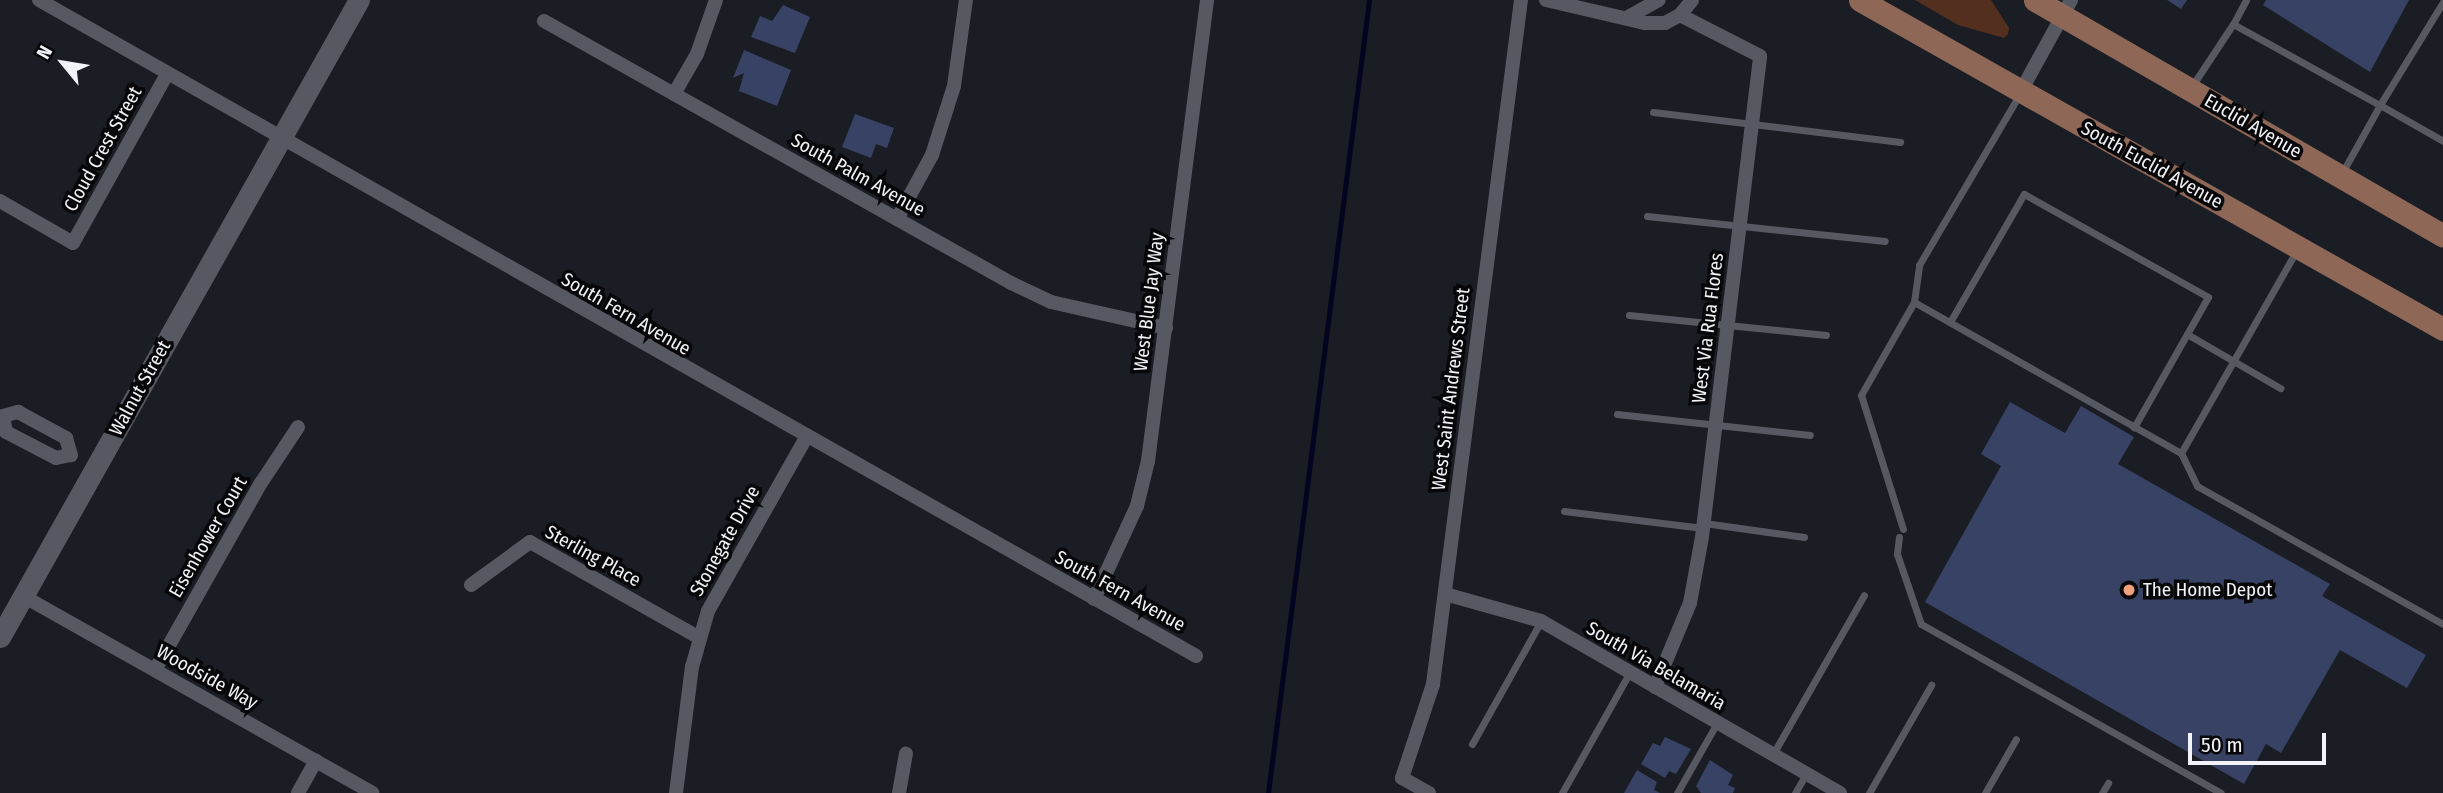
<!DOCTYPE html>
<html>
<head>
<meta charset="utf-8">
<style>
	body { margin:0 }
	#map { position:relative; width:2443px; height:793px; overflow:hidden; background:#1b1d24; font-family:"Fira Sans Condensed",sans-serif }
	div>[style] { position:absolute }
	.green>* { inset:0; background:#532f1f }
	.stream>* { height:5px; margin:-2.5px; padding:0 2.5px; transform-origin:2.5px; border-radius:2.5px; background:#020420 }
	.building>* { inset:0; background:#374264 }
	.lane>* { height:7px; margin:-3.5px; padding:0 3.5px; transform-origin:3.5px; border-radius:3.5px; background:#565961 }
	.street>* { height:14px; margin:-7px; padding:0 7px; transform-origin:7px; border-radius:7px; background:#565961 }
	.secondary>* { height:21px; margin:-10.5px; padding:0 10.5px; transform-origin:10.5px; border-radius:10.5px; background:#565961 }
	.primary>* { height:23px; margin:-11.5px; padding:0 11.5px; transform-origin:11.5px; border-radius:11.5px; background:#8e6757 }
	.dots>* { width:19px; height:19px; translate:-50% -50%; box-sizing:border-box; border:4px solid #07070a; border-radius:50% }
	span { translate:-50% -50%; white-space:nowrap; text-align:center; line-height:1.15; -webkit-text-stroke:7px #07070a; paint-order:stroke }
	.street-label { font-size:19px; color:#f1f3f8 }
	.poi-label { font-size:19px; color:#f1f3f8 }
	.left { translate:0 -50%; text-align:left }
	.north { position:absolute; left:28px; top:28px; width:70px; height:70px; -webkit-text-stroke:5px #07070a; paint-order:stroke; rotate:300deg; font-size:19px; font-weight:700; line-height:28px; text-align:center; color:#f1f3f8 }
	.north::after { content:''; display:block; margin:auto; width:24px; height:32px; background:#f1f3f8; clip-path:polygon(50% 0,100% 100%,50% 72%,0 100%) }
	.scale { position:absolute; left:2188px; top:733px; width:138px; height:32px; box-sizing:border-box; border:4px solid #f1f3f8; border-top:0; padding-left:9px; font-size:21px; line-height:24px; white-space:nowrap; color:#f1f3f8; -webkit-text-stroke:5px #07070a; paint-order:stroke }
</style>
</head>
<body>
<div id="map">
	<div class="green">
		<i style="clip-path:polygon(1915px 0,1991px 0,2009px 28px,2008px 34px,2004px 38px,1958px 25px)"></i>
	</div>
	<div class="stream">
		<i style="left:1268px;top:793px;width:799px;rotate:-82.74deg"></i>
	</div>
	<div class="building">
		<i style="clip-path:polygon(2167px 0,2187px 0,2181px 9px)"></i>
		<i style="clip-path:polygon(2266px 0,2409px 0,2370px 72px,2263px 5px)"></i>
		<i style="clip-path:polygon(783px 5px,810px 17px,795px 53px,751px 37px,760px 16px,772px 21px)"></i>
		<i style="clip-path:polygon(744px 50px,791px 70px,777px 106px,739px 91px,744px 73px,733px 78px)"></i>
		<i style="clip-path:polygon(855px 114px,894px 128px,887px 148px,876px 144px,871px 158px,842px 147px)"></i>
		<i style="clip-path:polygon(2010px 402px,2065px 433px,2081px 406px,2134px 437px,2118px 464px,2330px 584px,2322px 596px,2426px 655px,2407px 688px,2340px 650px,2281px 753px,2266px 744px,2244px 784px,1925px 602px,2001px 466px,1981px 454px)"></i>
		<i style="clip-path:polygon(1665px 737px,1691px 749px,1676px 774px,1669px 771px,1665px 778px,1641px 764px,1653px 743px,1660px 746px)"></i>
		<i style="clip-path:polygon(1710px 760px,1733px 775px,1728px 785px,1735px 788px,1733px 793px,1701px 793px,1696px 786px)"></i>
		<i style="clip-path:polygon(1637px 770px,1657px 782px,1654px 790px,1660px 793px,1624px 793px)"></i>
	</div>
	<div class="lane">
		<i style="left:2246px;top:0;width:27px;rotate:118deg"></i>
		<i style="left:2233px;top:24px;width:168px;rotate:28.9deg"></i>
		<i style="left:2380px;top:105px;width:78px;rotate:119.2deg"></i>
		<i style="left:2443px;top:2px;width:121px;rotate:121.5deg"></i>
		<i style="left:2380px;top:105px;width:73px;rotate:29.7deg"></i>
		<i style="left:2192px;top:86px;width:74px;rotate:-56.5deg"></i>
		<i style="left:1653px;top:112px;width:249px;rotate:6.9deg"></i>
		<i style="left:1647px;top:216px;width:239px;rotate:6deg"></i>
		<i style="left:1914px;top:302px;width:307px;rotate:29.5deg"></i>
		<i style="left:2181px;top:453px;width:37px;rotate:64deg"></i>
		<i style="left:2197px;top:486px;width:282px;rotate:29.3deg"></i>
		<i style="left:1629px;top:315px;width:198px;rotate:5.8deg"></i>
		<i style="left:1950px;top:322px;width:148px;rotate:-60deg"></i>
		<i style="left:2024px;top:194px;width:211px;rotate:29.2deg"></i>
		<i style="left:2208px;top:297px;width:150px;rotate:119.6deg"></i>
		<i style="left:2187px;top:334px;width:108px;rotate:30.1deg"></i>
		<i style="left:1617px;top:414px;width:194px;rotate:6.2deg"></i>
		<i style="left:2181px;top:453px;width:232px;rotate:-60.3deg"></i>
		<i style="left:1564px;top:511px;width:140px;rotate:7deg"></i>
		<i style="left:1704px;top:523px;width:101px;rotate:8deg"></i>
		<i style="left:1903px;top:529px;width:140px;rotate:-107.4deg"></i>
		<i style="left:1861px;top:395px;width:107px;rotate:-60.3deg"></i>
		<i style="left:1914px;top:302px;width:37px;rotate:-82deg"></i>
		<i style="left:1919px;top:265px;width:197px;rotate:-59.5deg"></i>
		<i style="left:1899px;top:537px;width:17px;rotate:97deg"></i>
		<i style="left:1897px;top:554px;width:74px;rotate:71.1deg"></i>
		<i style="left:1921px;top:624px;width:344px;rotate:29.4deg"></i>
		<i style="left:1472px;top:744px;width:141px;rotate:-60.7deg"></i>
		<i style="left:1773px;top:754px;width:183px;rotate:-60.2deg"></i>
		<i style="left:1562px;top:793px;width:139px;rotate:-60.7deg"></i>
		<i style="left:1677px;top:793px;width:81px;rotate:-60.3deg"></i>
		<i style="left:1795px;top:793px;width:22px;rotate:-60deg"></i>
		<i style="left:1869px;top:793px;width:125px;rotate:-60.1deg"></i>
		<i style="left:1985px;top:793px;width:62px;rotate:-60.1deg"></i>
		<i style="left:2102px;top:793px;width:12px;rotate:-59deg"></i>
	</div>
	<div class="street">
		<i style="left:39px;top:0;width:1330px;rotate:29.55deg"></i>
		<i style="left:1546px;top:0;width:102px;rotate:13.1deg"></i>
		<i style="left:1645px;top:23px;width:20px"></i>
		<i style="left:1665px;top:23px;width:17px;rotate:-28deg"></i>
		<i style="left:1680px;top:15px;width:19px;rotate:-51deg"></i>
		<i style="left:1628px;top:17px;width:35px;rotate:-29deg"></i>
		<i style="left:544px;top:21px;width:535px;rotate:29.29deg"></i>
		<i style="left:1011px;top:283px;width:44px;rotate:25.4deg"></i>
		<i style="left:1051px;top:302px;width:118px;rotate:12.7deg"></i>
		<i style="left:2021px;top:91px;width:104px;rotate:-61.2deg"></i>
		<i style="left:674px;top:94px;width:46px;rotate:-60.1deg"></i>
		<i style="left:697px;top:54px;width:57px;rotate:-70.6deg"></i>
		<i style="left:0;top:201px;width:84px;rotate:29.9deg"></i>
		<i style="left:73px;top:243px;width:193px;rotate:-60.9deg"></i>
		<i style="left:897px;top:219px;width:73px;rotate:-61.3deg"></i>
		<i style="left:932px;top:155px;width:72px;rotate:-72.3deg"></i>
		<i style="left:954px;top:86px;width:87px;rotate:-82.1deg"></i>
		<i style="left:18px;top:412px;width:55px;rotate:28.4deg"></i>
		<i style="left:66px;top:438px;width:18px;rotate:74deg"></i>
		<i style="left:71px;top:455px;width:15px;rotate:169deg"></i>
		<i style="left:56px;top:458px;width:56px;rotate:-152.5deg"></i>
		<i style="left:6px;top:432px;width:16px;rotate:-101deg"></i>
		<i style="left:3px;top:416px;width:16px;rotate:-15deg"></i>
		<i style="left:471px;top:585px;width:73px;rotate:-36.1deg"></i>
		<i style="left:530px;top:542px;width:195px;rotate:29.5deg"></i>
		<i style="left:1445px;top:594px;width:100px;rotate:15.7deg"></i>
		<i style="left:1541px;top:621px;width:345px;rotate:29.9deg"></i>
		<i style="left:23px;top:596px;width:401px;rotate:29.4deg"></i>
		<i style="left:1094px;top:599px;width:102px;rotate:-65.2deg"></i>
		<i style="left:1137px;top:506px;width:46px;rotate:-76.3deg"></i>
		<i style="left:1148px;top:461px;width:465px;rotate:-82.7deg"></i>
		<i style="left:155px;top:670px;width:215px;rotate:-60.5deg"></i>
		<i style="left:261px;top:483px;width:67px;rotate:-56.5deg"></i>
		<i style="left:1655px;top:687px;width:91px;rotate:-67.4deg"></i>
		<i style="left:1690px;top:603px;width:67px;rotate:-79.7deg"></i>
		<i style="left:1702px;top:537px;width:484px;rotate:-83.1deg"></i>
		<i style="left:1760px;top:56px;width:90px;rotate:-152.9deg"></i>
		<i style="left:298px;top:793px;width:37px;rotate:-61deg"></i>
		<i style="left:676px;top:793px;width:127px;rotate:-82.8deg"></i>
		<i style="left:692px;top:667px;width:58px;rotate:-74.1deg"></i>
		<i style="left:708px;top:611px;width:199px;rotate:-60.5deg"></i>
		<i style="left:899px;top:793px;width:40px;rotate:-80deg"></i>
		<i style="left:1429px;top:793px;width:31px;rotate:-151deg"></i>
		<i style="left:1402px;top:778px;width:99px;rotate:-71.7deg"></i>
		<i style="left:1433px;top:684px;width:690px;rotate:-82.67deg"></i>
	</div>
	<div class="secondary">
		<i style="left:0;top:637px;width:731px;rotate:-60.6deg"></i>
	</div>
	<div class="primary">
		<i style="left:1860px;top:0;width:669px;rotate:29.44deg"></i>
		<i style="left:2035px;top:0;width:471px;rotate:30deg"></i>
	</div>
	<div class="dots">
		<i style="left:2129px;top:590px;background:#f1a17c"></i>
	</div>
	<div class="street-label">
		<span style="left:2253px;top:126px;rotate:30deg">Euclid Avenue</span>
		<span style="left:103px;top:149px;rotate:-61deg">Cloud Crest Street</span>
		<span style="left:2152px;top:165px;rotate:29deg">South Euclid Avenue</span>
		<span style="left:858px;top:175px;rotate:29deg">South Palm Avenue</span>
		<span style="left:1149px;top:302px;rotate:-83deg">West Blue Jay Way</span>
		<span style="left:626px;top:314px;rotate:30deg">South Fern Avenue</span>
		<span style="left:1708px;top:328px;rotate:-83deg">West Via Rua Flores</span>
		<span style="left:140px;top:388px;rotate:-61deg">Walnut Street</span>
		<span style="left:1451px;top:389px;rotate:-83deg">West Saint Andrews Street</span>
		<span style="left:208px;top:537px;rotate:-60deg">Eisenhower Court</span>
		<span style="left:725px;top:541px;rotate:-61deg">Stonegate Drive</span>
		<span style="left:593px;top:556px;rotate:29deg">Sterling Place</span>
		<span style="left:1120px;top:591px;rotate:29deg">South Fern Avenue</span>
		<span style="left:1656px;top:666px;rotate:30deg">South Via Belamaria</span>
		<span style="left:207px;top:677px;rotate:29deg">Woodside Way</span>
	</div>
	<div class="poi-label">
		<span class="left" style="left:2143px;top:590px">The Home Depot</span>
	</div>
	<div class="north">N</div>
	<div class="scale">50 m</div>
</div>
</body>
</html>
